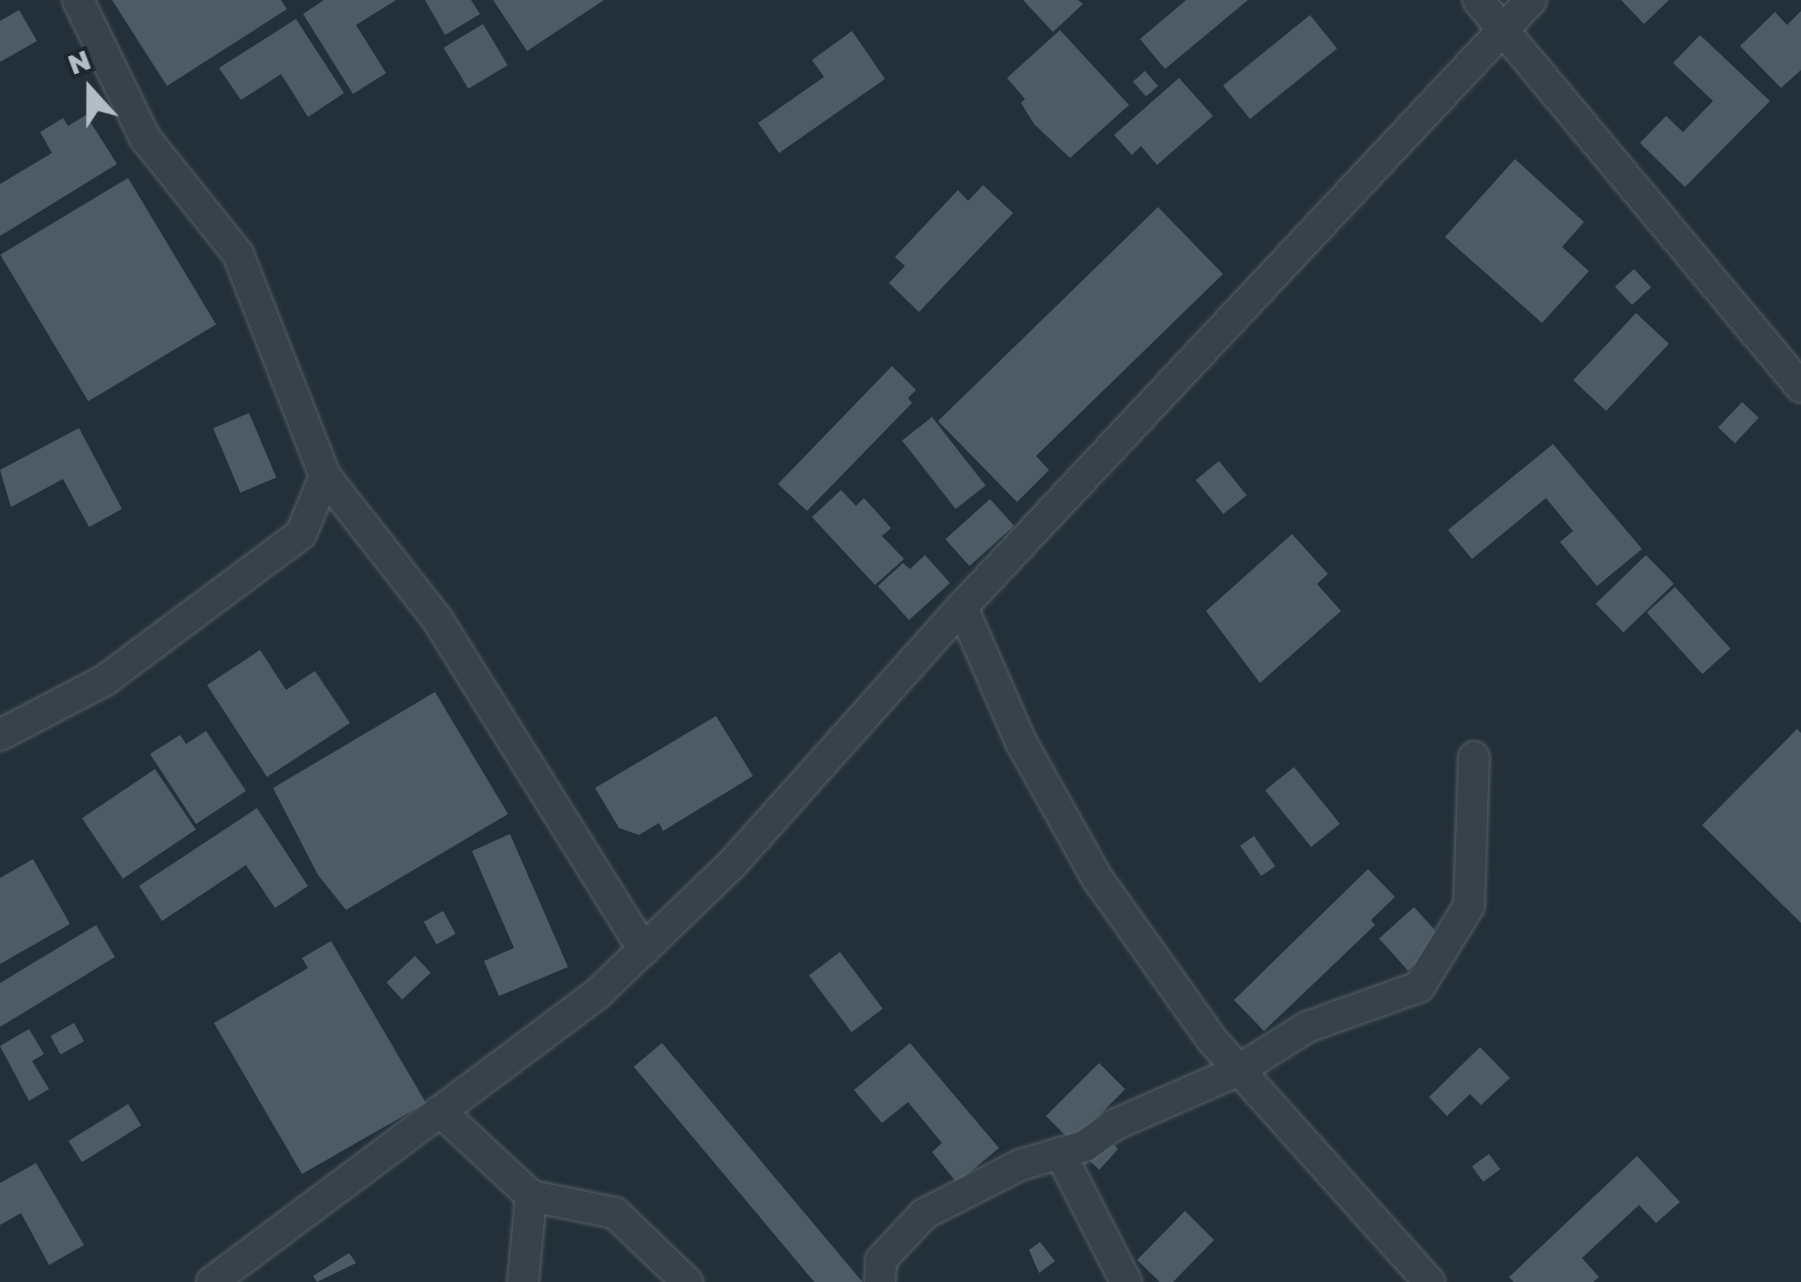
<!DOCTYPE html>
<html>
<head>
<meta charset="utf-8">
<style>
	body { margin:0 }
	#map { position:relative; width:1801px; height:1282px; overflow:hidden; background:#23303a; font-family:"Golos Text",sans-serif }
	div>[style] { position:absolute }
	.building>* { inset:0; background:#4c5b65; transform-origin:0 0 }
	.roads { filter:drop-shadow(0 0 2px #556068) drop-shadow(0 0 2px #556068) }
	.street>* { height:30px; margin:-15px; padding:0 15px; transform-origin:15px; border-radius:15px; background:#37424a }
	span { translate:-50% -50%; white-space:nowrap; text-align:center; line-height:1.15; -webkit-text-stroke:8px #1c272f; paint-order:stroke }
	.north { position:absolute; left:40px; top:40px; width:100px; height:100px; -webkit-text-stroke:8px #1c272f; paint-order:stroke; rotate:339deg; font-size:28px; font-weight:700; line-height:40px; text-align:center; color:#b2bdc6 }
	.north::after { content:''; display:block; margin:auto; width:35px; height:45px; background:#b2bdc6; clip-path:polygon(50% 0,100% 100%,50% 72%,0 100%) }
</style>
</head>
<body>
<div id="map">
	<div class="building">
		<i style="clip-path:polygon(112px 0,281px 0,287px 9px,167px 86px)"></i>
		<i style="clip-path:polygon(324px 0,396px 0,356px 25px,386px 73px,353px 94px,303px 14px)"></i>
		<i style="clip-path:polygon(425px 0,471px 0,480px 14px,445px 35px)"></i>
		<i style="clip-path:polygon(493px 0,604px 0,527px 51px)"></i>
		<i style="clip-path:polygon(1023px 0,1078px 0,1083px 4px,1053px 32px)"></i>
		<i style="clip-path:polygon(1186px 0,1248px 0,1165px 69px,1140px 39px)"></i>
		<i style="clip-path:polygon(1621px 0,1669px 0,1644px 24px)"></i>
		<i style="clip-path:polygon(19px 10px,37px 41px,0 62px,0 21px)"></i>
		<i style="clip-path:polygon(1801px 11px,1801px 70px,1781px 88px,1740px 46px,1775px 12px,1787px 25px)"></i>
		<i style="left:1310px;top:15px;width:43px;height:112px;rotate:51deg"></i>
		<i style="clip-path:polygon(296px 19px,344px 93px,308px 117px,281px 74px,241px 100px,219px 68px)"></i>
		<i style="left:483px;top:24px;width:48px;height:46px;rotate:59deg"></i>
		<i style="clip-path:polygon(1060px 30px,1129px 105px,1070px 158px,1034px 124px,1021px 103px,1025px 99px,1007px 78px)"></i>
		<i style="clip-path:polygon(852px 31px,885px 79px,779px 153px,758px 123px,824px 77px,812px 60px)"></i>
		<i style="clip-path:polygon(1700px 35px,1770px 101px,1685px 187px,1640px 143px,1666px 116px,1683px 132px,1713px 101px,1673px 63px)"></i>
		<i style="left:1145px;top:71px;width:20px;height:16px;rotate:49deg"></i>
		<i style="clip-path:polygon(1179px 78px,1213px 116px,1157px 165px,1141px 146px,1132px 155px,1114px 135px)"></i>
		<i style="clip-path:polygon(86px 115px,117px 164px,0 236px,0 184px,52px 153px,40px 132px,63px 118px,68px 126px)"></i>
		<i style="clip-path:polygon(1515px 159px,1584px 222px,1562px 247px,1589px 271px,1542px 323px,1445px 237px)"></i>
		<i style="left:128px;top:178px;width:171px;height:149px;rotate:59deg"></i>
		<i style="clip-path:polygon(983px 185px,1013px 213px,919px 312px,889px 283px,905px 266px,895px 257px,958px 190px,968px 201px)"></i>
		<i style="clip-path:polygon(1158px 207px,1223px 274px,1036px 456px,1049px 470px,1017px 502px,938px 421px)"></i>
		<i style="left:1634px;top:269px;width:25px;height:26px;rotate:47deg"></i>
		<i style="left:1636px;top:313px;width:45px;height:92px;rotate:43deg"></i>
		<i style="clip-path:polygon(892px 366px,916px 390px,908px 398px,912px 403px,807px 511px,778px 484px)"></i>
		<i style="left:1742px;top:402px;width:23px;height:35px;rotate:43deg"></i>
		<i style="left:249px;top:413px;width:70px;height:39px;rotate:67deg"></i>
		<i style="left:932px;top:417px;width:87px;height:38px;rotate:52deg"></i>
		<i style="clip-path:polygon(79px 428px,122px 509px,89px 527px,63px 479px,11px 507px,0 470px)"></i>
		<i style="clip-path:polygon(1553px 444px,1642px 549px,1597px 586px,1560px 542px,1573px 531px,1546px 498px,1472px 559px,1448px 530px)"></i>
		<i style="left:1219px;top:461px;width:44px;height:30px;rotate:51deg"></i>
		<i style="clip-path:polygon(841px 490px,856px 506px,864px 498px,891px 528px,882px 536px,904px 559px,875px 585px,812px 517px)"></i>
		<i style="left:990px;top:499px;width:36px;height:60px;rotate:48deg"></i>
		<i style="clip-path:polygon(1292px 534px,1328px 574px,1317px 584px,1341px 611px,1260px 683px,1206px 611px)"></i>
		<i style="clip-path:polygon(925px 555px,950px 583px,909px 620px,878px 586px,903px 563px,910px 569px)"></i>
		<i style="left:1646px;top:555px;width:40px;height:70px;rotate:46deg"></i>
		<i style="left:1675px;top:587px;width:83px;height:38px;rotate:48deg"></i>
		<i style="clip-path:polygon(260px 650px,286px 690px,315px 671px,350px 723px,267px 777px,207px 685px)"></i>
		<i style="clip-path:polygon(435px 692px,508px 814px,346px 910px,318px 875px,273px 788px)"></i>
		<i style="clip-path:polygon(716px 716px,753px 776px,663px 831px,659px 823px,639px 835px,619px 828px,595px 788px)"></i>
		<i style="clip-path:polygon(1797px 729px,1801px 733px,1801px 923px,1702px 825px)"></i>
		<i style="clip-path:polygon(206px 731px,246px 791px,196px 824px,150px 754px,180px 735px,186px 744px)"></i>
		<i style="left:1294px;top:767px;width:73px;height:37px;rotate:51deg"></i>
		<i style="left:155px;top:769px;width:73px;height:88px;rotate:56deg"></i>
		<i style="clip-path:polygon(257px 808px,308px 886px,275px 908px,246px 865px,162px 921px,139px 886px)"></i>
		<i style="clip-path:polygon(510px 834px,568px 967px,499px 996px,484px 961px,514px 948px,472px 851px)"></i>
		<i style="left:1254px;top:836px;width:37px;height:17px;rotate:55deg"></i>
		<i style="clip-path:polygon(33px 859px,70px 924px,0 964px,0 878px)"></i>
		<i style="clip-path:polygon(1368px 869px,1395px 897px,1371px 920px,1375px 925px,1264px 1031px,1234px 1000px)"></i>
		<i style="left:1414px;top:907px;width:43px;height:47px;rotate:48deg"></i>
		<i style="left:443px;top:911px;width:26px;height:22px;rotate:61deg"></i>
		<i style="clip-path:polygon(96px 925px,115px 957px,0 1027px,0 983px)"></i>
		<i style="clip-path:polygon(331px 941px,426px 1103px,302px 1174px,214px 1023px,308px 968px,302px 958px)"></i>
		<i style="left:840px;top:952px;width:71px;height:39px;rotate:53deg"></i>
		<i style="left:415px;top:956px;width:23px;height:39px;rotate:47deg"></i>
		<i style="left:74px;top:1023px;width:21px;height:27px;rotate:61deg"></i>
		<i style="clip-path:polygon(29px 1029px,44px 1054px,32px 1061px,49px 1089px,29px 1101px,0 1046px)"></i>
		<i style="left:662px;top:1043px;width:312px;height:37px;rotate:50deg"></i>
		<i style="clip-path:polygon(910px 1043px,999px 1148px,957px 1183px,932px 1152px,942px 1143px,908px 1102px,882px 1123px,854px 1090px)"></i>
		<i style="clip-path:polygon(1480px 1047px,1510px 1078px,1481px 1105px,1470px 1094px,1447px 1116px,1429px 1097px)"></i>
		<i style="left:1099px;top:1063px;width:37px;height:75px;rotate:45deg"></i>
		<i style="left:128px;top:1104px;width:25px;height:70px;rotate:58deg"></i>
		<i style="left:1107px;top:1139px;width:15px;height:28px;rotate:42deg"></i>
		<i style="left:1489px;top:1154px;width:19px;height:21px;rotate:54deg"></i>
		<i style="clip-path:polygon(1637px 1156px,1680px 1202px,1656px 1223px,1639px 1205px,1582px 1258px,1599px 1277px,1593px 1282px,1514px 1282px,1509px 1277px)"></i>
		<i style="clip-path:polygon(36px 1163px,84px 1245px,49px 1265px,21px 1213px,0 1225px,0 1183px)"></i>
		<i style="clip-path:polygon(1185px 1211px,1214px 1240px,1173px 1282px,1160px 1282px,1137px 1260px)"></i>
		<i style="clip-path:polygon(1040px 1242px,1055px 1261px,1039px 1273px,1029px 1250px)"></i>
		<i style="clip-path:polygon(349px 1253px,356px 1263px,317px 1282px,313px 1276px)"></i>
	</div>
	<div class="roads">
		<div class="street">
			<i style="left:1478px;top:0;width:504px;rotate:50.15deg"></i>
			<i style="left:325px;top:476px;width:182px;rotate:51.9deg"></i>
			<i style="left:437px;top:619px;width:390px;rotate:58deg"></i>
			<i style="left:962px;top:607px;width:147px;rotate:66.4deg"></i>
			<i style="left:1021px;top:742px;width:156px;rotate:60.8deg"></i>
			<i style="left:1097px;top:878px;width:200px;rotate:54.6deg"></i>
			<i style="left:1213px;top:1041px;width:324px;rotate:48.1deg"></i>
			<i style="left:0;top:735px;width:119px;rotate:-27.6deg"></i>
			<i style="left:105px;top:680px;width:244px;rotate:-36.7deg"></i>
			<i style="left:301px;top:534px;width:63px;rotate:-67.5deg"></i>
			<i style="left:325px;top:476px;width:238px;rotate:-111.4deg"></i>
			<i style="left:238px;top:254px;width:149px;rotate:-128.7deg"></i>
			<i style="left:145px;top:138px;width:153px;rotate:-115.9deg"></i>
			<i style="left:440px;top:1111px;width:125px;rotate:43deg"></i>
			<i style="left:531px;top:1196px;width:86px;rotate:11.4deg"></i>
			<i style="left:615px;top:1213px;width:100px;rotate:43.8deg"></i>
			<i style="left:1060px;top:1153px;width:145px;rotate:62.9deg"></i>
			<i style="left:212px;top:1282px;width:481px;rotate:-36.8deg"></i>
			<i style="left:597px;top:994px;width:187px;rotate:-43.9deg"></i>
			<i style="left:732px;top:864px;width:345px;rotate:-48.2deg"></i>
			<i style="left:962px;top:607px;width:832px;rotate:-46.85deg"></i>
			<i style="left:523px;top:1282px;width:86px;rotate:-84.7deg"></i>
			<i style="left:880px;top:1282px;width:22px;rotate:-87deg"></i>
			<i style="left:881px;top:1260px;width:63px;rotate:-46.9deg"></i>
			<i style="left:924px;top:1214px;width:108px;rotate:-27deg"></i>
			<i style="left:1020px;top:1165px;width:68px;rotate:-16.3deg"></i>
			<i style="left:1085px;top:1146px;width:36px;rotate:-36deg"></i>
			<i style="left:1114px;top:1125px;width:137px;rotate:-23.7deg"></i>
			<i style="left:1239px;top:1070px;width:80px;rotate:-32.3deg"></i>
			<i style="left:1307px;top:1027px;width:119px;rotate:-19.7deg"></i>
			<i style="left:1419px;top:987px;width:95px;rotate:-58.3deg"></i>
			<i style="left:1469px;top:906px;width:149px;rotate:-88.1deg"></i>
		</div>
	</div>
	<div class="north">N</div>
</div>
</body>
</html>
